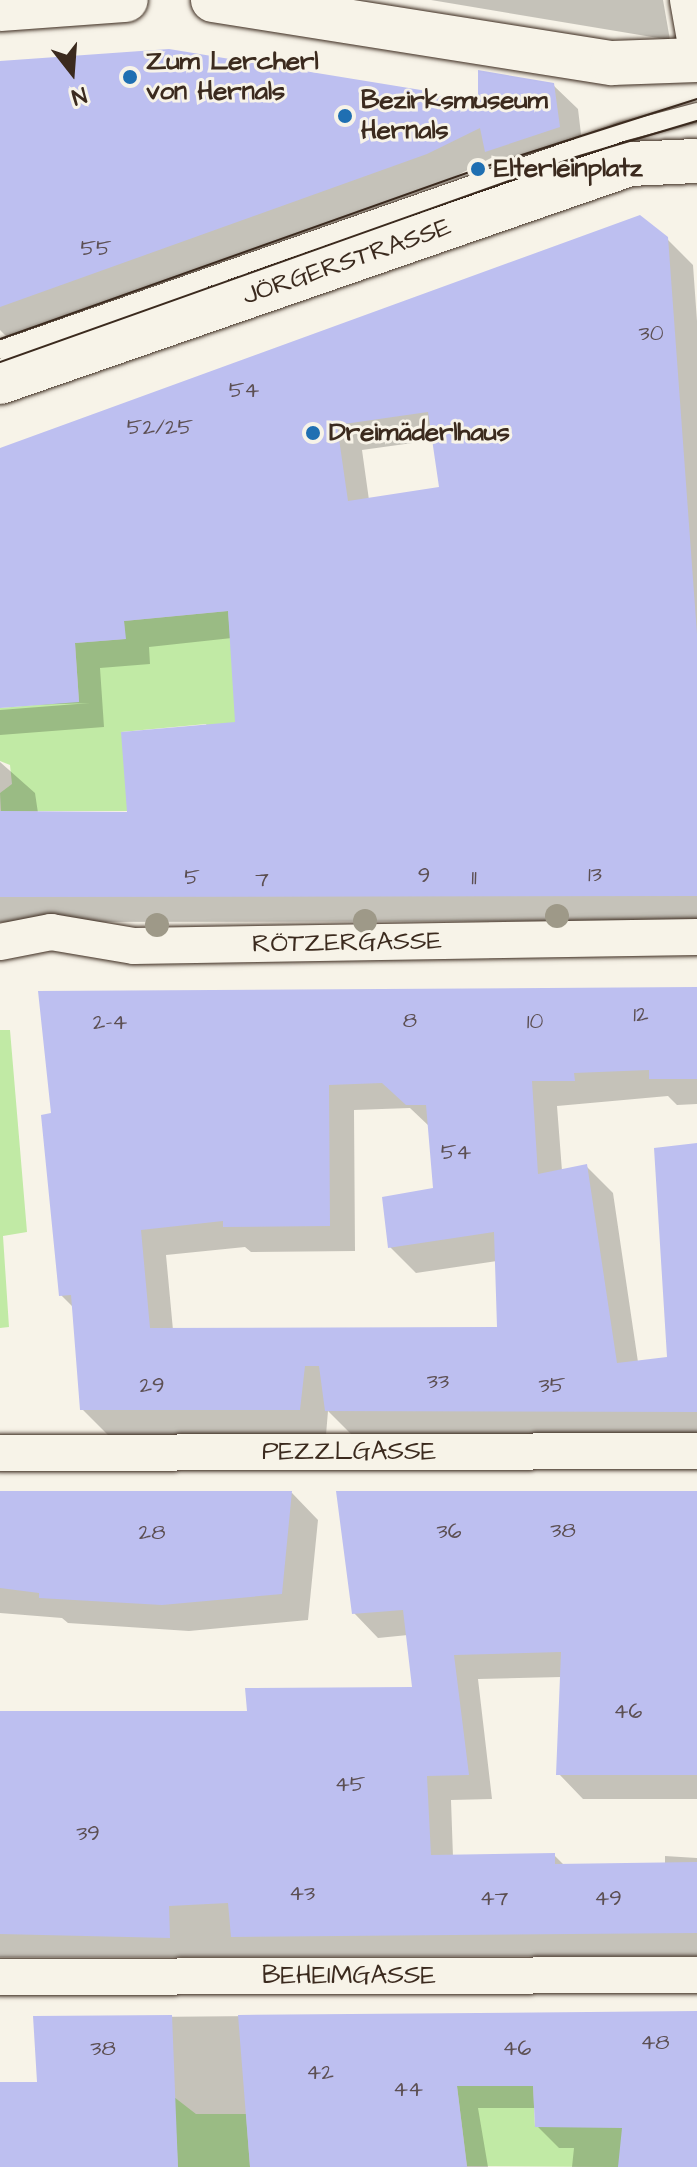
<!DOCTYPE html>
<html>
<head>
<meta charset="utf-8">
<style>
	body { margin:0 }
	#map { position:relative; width:697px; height:2167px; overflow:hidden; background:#f7f3e8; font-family:"Architects Daughter",sans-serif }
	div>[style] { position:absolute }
	.green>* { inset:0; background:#c1eaa5 }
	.shadow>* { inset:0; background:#0003 }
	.building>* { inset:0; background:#bdbff0 }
	.roads { filter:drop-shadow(0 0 2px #3b2a1e) drop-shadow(0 0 2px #3b2a1e) }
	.lane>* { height:18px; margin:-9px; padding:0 9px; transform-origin:9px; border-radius:9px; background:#f7f3e8 }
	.street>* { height:36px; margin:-18px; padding:0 18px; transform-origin:18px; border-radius:18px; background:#f7f3e8 }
	.secondary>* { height:44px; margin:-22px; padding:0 22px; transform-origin:22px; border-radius:22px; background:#f7f3e8 }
	.tram>* { height:2px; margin:-1px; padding:0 1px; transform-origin:1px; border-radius:1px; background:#3b2a1e }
	.trees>* { width:24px; height:24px; margin:-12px; border-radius:50%; background:#9e9988 }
	.dots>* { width:22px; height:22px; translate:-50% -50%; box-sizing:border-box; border:4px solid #f7f3e8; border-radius:50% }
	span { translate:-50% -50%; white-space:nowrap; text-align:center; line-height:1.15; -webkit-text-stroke:6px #f7f3e8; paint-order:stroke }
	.number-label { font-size:22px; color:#5c4f52 }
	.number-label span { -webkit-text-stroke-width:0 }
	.poi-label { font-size:26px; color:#3b2a1e; font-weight:700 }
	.left { translate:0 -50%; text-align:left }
	.street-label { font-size:26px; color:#3b2a1e }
	.north { position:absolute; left:32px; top:32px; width:80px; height:80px; -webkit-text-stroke:6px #f7f3e8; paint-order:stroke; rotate:163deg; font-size:22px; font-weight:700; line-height:32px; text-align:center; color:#3b2a1e }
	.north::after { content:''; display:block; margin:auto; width:28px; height:36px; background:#3b2a1e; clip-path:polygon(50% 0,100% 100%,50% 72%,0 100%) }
</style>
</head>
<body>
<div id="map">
	<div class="green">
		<i style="clip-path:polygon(228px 611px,245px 811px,206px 724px,121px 732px,156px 811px,1px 811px,0 793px,12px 784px,10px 765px,0 761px,0 708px,79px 701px,75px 643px,125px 639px,124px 621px)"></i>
		<i style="clip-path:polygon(0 1030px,10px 1030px,27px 1232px,3px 1236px,9px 1327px,0 1328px)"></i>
		<i style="clip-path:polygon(656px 2084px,618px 2167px,467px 2166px,457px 2086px,533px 2086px,535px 2127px,574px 2127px)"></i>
		<i style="clip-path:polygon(174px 2097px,196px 2114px,246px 2114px,250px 2167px,178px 2167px)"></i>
	</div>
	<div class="shadow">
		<i style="clip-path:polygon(431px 0,663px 0,670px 40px)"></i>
		<i style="clip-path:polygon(0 64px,480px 109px,553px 85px,578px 109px,583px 151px,511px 175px,493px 157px,452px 178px,7px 337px,0 330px)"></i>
		<i style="clip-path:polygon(evenodd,666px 238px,693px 265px,697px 321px,697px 921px,0 922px,0 762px,35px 793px,38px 813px,130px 814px,237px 724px,232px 638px,149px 647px,150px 664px,100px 668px,104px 727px,0 735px,0 710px,90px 703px,0 706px,0 449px,666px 238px,434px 440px,442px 489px,369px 500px,362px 450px,434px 440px)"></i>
		<i style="clip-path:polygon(evenodd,697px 988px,697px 1104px,677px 1105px,668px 1096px,557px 1106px,562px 1171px,587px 1167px,613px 1193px,638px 1362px,669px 1359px,697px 1145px,697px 1437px,353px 1436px,328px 1411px,326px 1435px,108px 1435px,82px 1409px,74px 1308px,61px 1295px,44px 1116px,697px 988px,410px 1108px,430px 1127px,435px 1190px,390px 1247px,416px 1273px,497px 1261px,499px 1329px,173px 1330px,166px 1255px,245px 1247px,251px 1252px,355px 1251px,354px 1110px,410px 1108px)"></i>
		<i style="clip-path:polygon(0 1493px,292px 1493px,318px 1520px,308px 1620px,189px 1631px,68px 1623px,62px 1618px,0 1613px)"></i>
		<i style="clip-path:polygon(697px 1493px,697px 1799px,583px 1799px,559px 1774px,562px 1677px,478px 1679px,492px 1799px,451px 1800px,453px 1857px,554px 1855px,565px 1866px,665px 1865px,665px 1856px,697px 1858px,697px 1956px,0 1957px,0 1714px,249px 1713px,414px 1689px,408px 1635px,378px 1638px,354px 1613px)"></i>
		<i style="clip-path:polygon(697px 2012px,697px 2167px,572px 2167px,574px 2148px,559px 2148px,537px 2126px,536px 2108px,478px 2108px,488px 2167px,0 2167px,0 2084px,39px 2084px,35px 2018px)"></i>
	</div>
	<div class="building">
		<i style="clip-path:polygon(169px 49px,421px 90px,478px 107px,478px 70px,554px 83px,560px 127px,485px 152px,480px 128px,427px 154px,0 307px,0 61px)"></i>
		<i style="clip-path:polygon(evenodd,640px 215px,668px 237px,697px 634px,697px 896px,0 897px,0 811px,127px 812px,121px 732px,235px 722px,228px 611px,124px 621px,126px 639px,75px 643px,79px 702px,0 708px,0 448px,640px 215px,428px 412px,439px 487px,348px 501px,337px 425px,428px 412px)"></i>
		<i style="clip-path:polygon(evenodd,697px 987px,697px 1079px,649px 1079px,649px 1070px,574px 1073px,575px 1081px,532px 1081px,538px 1174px,587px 1164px,617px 1363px,667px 1357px,654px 1148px,697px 1143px,697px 1412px,325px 1411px,319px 1366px,305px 1366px,300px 1410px,80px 1410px,71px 1295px,59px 1296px,41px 1115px,51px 1113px,38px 991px,697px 987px,382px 1083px,406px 1105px,426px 1105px,433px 1188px,382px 1197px,388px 1248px,494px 1232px,497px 1327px,150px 1328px,141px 1230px,223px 1221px,223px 1227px,330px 1226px,329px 1085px,382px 1083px)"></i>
		<i style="clip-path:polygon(0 1491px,292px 1491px,282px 1594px,162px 1605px,39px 1598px,39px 1593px,0 1588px)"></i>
		<i style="clip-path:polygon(336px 1491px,697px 1491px,697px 1775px,556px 1775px,561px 1652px,454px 1655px,469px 1775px,427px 1776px,431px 1855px,555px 1853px,555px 1864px,697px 1862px,697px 1933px,231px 1937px,228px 1903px,169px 1906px,170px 1938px,0 1934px,0 1711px,247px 1711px,245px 1688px,412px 1687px,403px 1610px,352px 1614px)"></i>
		<i style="clip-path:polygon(697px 2011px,697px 2167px,618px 2167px,622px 2128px,535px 2127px,533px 2086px,457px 2086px,467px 2167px,250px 2167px,238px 2015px)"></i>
		<i style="clip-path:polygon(172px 2015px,178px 2167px,0 2167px,0 2082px,37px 2082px,33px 2016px)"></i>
	</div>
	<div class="roads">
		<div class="lane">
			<i style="left:0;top:350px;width:659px;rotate:-19.31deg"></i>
			<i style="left:622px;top:132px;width:78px;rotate:-14.9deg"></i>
		</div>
		<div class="street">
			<i style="left:688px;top:0;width:52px;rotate:80deg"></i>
			<i style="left:0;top:942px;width:52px;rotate:-11.1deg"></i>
			<i style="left:51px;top:932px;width:84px;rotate:9.6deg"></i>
			<i style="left:134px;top:946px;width:563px;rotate:-0.92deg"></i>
			<i style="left:0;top:1453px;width:697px;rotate:-0.16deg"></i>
			<i style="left:0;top:1977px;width:697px;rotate:-0.16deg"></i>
		</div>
		<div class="secondary">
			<i style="left:213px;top:0;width:404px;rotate:9deg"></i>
			<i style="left:612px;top:63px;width:85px;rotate:-2deg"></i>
			<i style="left:0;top:9px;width:126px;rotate:-4.1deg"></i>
			<i style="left:0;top:382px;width:667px;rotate:-19.09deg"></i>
			<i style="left:630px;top:164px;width:67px;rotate:-2.6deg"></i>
		</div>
	</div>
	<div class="tram">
		<i style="left:0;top:339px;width:507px;rotate:-19.58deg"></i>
		<i style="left:478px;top:169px;width:230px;rotate:-17.7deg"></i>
		<i style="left:0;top:362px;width:611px;rotate:-19.59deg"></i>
		<i style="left:576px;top:157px;width:126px;rotate:-16.6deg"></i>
	</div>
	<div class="trees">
		<i style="left:557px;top:916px"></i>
		<i style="left:365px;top:921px"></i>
		<i style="left:157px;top:925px"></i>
	</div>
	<div class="dots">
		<i style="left:130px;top:77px;background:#1f6fb2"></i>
		<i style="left:345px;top:116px;background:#1f6fb2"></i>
		<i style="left:478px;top:169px;background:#1f6fb2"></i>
		<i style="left:313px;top:433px;background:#1f6fb2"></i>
	</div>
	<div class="number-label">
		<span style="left:96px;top:249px">55</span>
		<span style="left:651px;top:334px">30</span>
		<span style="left:244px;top:391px">54</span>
		<span style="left:160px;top:428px">52/25</span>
		<span style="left:595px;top:875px">13</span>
		<span style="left:424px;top:876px">9</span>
		<span style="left:192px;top:878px">5</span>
		<span style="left:474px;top:878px">11</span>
		<span style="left:262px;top:880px">7</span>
		<span style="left:641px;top:1015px">12</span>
		<span style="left:410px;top:1021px">8</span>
		<span style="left:535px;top:1022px">10</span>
		<span style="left:110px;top:1023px">2-4</span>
		<span style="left:456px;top:1153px">54</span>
		<span style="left:438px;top:1382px">33</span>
		<span style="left:152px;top:1386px">29</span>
		<span style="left:552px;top:1386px">35</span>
		<span style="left:563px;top:1531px">38</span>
		<span style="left:449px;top:1532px">36</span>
		<span style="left:152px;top:1533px">28</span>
		<span style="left:628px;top:1712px">46</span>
		<span style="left:350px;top:1785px">45</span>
		<span style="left:88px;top:1834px">39</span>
		<span style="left:302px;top:1894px">43</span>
		<span style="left:494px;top:1899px">47</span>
		<span style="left:608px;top:1899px">49</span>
		<span style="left:655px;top:2043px">48</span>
		<span style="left:103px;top:2049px">38</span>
		<span style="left:517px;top:2049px">46</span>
		<span style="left:320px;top:2073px">42</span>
		<span style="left:408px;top:2090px">44</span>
	</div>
	<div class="poi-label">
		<span class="left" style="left:146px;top:77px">Zum Lercherl<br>von Hernals</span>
		<span class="left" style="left:361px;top:116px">Bezirksmuseum<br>Hernals</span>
		<span class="left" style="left:494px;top:169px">Elterleinplatz</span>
		<span class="left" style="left:329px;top:433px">Dreimäderlhaus</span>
	</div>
	<div class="street-label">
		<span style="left:347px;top:262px;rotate:-19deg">JÖRGERSTRASSE</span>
		<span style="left:347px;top:943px;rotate:-1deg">RÖTZERGASSE</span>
		<span style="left:349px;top:1452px">PEZZLGASSE</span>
		<span style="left:349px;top:1976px">BEHEIMGASSE</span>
	</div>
	<div class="north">N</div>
</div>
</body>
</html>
